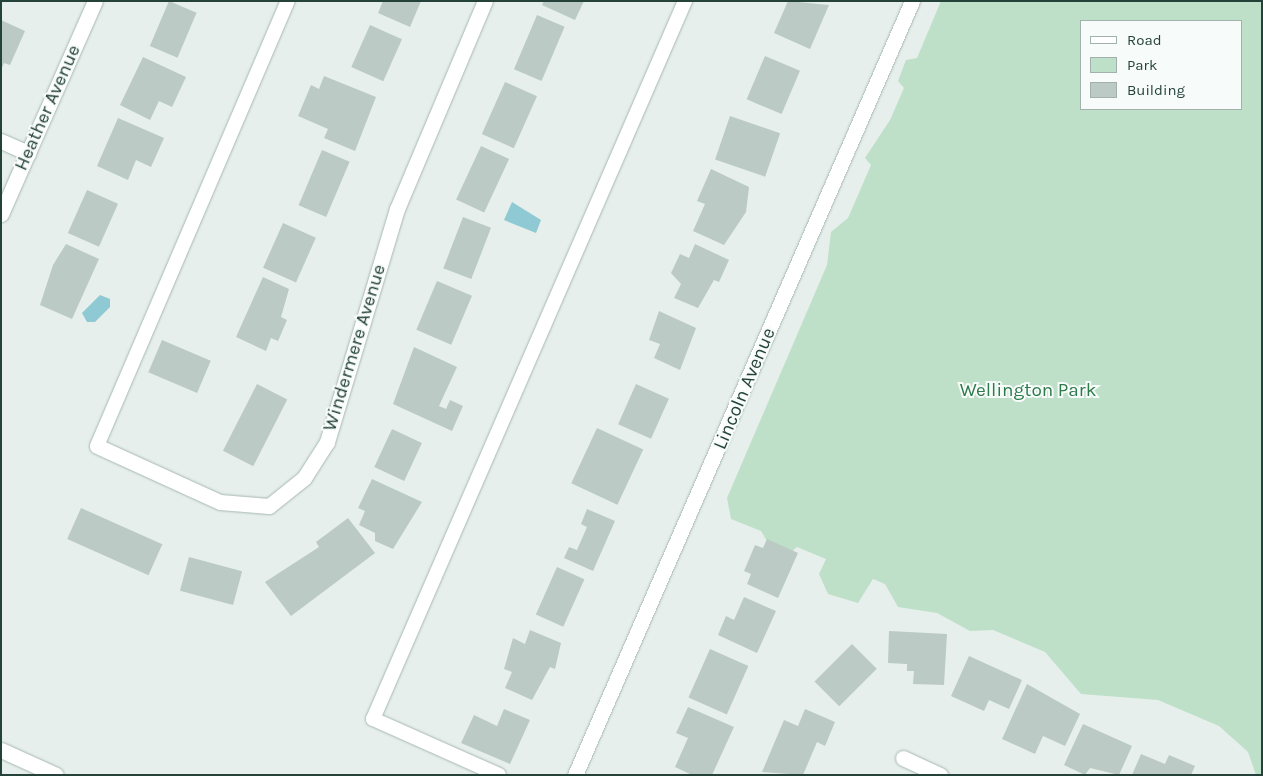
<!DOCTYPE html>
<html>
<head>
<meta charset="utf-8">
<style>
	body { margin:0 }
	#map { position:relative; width:1263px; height:776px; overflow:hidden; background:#e6efeb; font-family:Karla,sans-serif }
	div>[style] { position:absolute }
	.green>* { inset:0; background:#bfe0c8 }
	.water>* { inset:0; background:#8ec9d4 }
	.building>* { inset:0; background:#bbcac4; transform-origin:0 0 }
	.roads { filter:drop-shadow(0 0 1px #a8b8b2) drop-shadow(0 0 1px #a8b8b2) }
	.lane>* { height:14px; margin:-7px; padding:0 7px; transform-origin:7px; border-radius:7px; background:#fff }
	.street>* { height:15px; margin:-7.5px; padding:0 7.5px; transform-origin:7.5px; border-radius:7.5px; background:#fff }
	.secondary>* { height:15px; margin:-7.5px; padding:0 7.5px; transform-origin:7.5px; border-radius:7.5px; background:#fff }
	span { translate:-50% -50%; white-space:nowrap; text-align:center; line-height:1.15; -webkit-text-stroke:4px #f7fbf9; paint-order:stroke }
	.street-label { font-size:19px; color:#24423a }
	.park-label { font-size:19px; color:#2d7a4b }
	.frame { position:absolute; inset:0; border:2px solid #24423a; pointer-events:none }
	.legend { position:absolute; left:1080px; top:20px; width:162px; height:90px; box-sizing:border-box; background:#f7fbf9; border:1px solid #a3b1ad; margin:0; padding:6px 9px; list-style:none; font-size:15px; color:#24423a }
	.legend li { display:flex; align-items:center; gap:10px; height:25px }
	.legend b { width:25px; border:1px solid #a3b1ad }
</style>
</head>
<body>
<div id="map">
	<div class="green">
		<i style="clip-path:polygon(evenodd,941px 1px,1262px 1px,1262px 775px,1256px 775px,1248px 752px,1219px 726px,1158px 700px,1081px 694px,1045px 652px,993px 630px,970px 631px,937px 613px,898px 607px,885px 584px,873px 579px,858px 603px,828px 594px,819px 574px,826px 559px,797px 547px,790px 553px,772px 549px,761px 531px,731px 519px,727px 498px,827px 265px,831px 232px,848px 218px,871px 165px,865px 158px,890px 120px,904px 88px,898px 81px,906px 60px,917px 58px,941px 1px,1082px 21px,1242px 21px,1242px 109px,1082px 109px,1082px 21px)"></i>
	</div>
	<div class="water">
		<i style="clip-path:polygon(512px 202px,541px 220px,536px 233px,504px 220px)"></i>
		<i style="clip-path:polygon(100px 295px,110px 299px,110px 307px,95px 322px,87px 322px,82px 313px)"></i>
	</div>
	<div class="building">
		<i style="left:169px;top:1px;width:30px;height:49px;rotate:23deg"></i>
		<i style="clip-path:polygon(383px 1px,421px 1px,410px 27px,378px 13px)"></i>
		<i style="clip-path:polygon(544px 1px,584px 1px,575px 20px,542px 5px)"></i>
		<i style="clip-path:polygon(788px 1px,829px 5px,810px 49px,774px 33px)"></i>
		<i style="left:537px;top:15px;width:30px;height:59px;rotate:23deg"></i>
		<i style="clip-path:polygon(1px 20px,25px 31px,10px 65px,4px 63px,1px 70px)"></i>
		<i style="left:370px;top:25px;width:35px;height:46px;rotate:24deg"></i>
		<i style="left:765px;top:56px;width:38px;height:47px;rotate:23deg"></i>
		<i style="clip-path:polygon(143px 57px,186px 77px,172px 107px,159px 101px,150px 120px,120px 105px)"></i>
		<i style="clip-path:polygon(324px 76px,376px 97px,355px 151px,324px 138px,328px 129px,298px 116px,311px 85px,319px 89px)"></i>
		<i style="left:505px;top:82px;width:35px;height:57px;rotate:24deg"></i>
		<i style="left:730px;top:116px;width:53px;height:46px;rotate:19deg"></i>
		<i style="clip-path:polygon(118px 118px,164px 138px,151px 167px,136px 160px,128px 180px,97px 166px)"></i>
		<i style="left:481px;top:146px;width:31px;height:59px;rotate:25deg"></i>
		<i style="left:322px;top:150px;width:30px;height:60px;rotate:23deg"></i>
		<i style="clip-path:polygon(711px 169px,749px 187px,746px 212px,724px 245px,693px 231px,705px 204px,697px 201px)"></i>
		<i style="left:87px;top:190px;width:34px;height:47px;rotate:24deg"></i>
		<i style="left:463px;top:217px;width:30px;height:55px;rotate:21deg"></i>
		<i style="left:283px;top:223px;width:36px;height:49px;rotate:24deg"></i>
		<i style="clip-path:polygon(66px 244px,99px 259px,72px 319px,40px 305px,53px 265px)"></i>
		<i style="clip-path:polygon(695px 244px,729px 260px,719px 282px,714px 280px,698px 308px,674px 298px,681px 284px,671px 273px,680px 254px,689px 258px)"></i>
		<i style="clip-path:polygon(263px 277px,289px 289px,281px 317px,287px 320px,278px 341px,271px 338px,266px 351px,236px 337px)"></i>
		<i style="left:437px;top:281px;width:38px;height:53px;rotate:23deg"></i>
		<i style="clip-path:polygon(659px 311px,696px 328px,680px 370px,654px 358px,660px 344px,649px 340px)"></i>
		<i style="left:162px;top:340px;width:53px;height:35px;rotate:23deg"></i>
		<i style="clip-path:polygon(414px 347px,457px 367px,439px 406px,446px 409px,450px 400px,463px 406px,452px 431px,393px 404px)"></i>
		<i style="left:257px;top:384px;width:34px;height:75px;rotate:27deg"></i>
		<i style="left:636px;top:384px;width:36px;height:44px;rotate:24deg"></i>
		<i style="left:597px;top:428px;width:51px;height:61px;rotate:25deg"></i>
		<i style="left:392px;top:429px;width:33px;height:42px;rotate:25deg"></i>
		<i style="clip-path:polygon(372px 479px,422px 502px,393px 549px,375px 541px,375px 533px,359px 525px,365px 511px,358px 508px)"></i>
		<i style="left:81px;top:508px;width:89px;height:34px;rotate:24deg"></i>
		<i style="clip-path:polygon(587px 509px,615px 521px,593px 571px,564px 558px,569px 547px,577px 550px,587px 527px,581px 524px)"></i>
		<i style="clip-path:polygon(348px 518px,375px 553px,291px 616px,265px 582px,319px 547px,316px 542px)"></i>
		<i style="clip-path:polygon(767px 539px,798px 553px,778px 598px,747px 584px,751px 574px,744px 571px,755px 545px,763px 548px)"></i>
		<i style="left:189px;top:557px;width:55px;height:35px;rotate:15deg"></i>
		<i style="left:557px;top:567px;width:30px;height:52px;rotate:24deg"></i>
		<i style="clip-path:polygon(744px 597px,776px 611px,757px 653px,718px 635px,726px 616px,734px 620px)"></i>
		<i style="clip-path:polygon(530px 630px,561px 643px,555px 669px,550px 667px,532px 700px,505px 688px,512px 672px,504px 669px,513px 638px,525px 644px)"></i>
		<i style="clip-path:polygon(889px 631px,947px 634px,944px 685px,913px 684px,914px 671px,907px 671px,907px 664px,888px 663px)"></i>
		<i style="left:852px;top:644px;width:35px;height:53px;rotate:45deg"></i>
		<i style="left:710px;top:649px;width:42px;height:53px;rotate:24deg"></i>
		<i style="clip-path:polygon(969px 656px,1022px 680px,1009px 709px,989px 700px,984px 711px,951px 696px)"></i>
		<i style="clip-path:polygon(1027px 684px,1080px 714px,1065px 746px,1043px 736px,1035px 754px,1002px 739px)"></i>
		<i style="clip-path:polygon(688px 707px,734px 727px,712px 775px,692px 775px,675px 767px,688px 738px,676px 733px)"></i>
		<i style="clip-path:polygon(504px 709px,530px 720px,510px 764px,461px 743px,474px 715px,497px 726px)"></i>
		<i style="clip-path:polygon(805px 709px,835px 722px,825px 746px,817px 742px,803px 775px,762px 772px,784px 720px,798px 726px)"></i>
		<i style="clip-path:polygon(1083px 724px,1132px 746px,1119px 775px,1090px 768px,1085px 775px,1064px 765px)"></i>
		<i style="clip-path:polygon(1141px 754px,1165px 764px,1169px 755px,1195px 766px,1191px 775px,1132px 775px)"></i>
	</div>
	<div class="roads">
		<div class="lane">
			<i style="left:97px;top:446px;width:484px;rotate:-66.8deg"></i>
			<i style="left:499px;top:775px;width:138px;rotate:-156deg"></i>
			<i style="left:373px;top:719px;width:783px;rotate:-66.51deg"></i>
		</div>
		<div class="street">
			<i style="left:1px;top:141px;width:30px;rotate:24deg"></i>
			<i style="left:1px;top:214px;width:233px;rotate:-66.2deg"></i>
			<i style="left:97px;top:446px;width:135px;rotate:24.5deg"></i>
			<i style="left:220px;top:502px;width:49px;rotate:4.7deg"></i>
			<i style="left:269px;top:506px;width:45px;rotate:-38.7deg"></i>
			<i style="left:304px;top:478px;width:43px;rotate:-57.4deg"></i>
			<i style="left:327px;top:442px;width:243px;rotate:-73.3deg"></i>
			<i style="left:397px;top:209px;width:226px;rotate:-67.1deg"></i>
			<i style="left:903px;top:758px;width:41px;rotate:24.7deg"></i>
		</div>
		<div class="secondary">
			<i style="left:1px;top:750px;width:60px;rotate:24.4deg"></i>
			<i style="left:575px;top:775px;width:844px;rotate:-66.47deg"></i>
		</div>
	</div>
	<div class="street-label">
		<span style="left:48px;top:108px;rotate:-66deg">Heather Avenue</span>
		<span style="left:355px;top:348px;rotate:-73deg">Windermere Avenue</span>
		<span style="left:745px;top:389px;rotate:-67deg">Lincoln Avenue</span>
	</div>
	<div class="park-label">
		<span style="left:1028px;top:391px">Wellington Park</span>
	</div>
	<div class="frame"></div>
	<ul class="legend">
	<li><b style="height:6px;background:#fff"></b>Road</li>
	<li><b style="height:14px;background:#bfe0c8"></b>Park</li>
	<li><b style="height:14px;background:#bbcac4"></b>Building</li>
	</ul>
</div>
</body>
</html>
